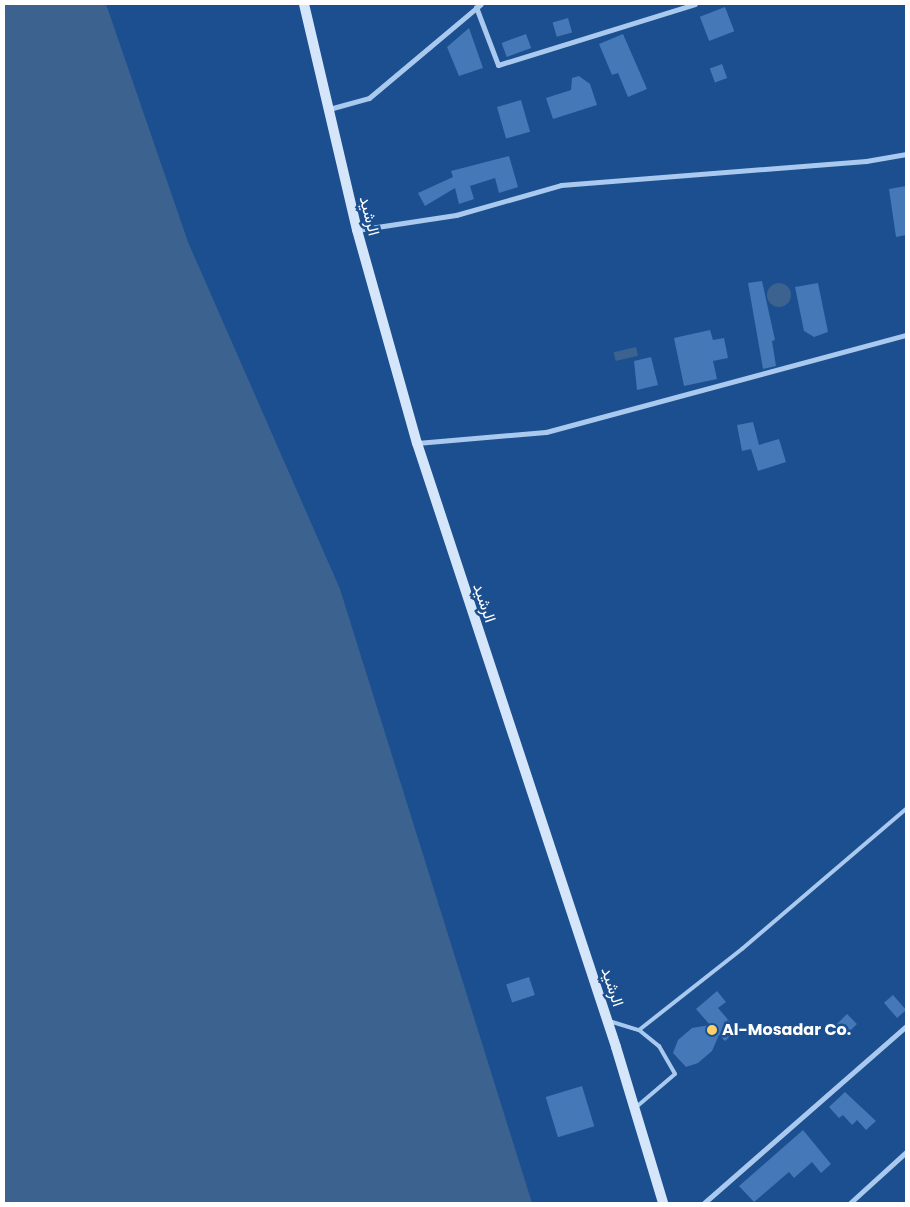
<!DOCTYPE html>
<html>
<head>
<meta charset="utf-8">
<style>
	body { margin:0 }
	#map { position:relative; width:910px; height:1207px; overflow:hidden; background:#1b4f8f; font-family:Poppins,Vazirmatn,sans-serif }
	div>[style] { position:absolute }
	.water>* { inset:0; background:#3c6290; transform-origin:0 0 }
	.round { border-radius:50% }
	.building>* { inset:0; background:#4478b7; transform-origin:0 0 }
	.service>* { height:4px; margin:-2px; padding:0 2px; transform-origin:2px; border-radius:2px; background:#a9c9ee }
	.minor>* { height:5px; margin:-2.5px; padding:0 2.5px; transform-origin:2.5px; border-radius:2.5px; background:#a9c9ee }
	.secondary>* { height:10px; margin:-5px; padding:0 5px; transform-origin:5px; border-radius:5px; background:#d6e6fa }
	.dots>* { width:14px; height:14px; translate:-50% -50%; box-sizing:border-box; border:2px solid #1b4f8f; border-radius:50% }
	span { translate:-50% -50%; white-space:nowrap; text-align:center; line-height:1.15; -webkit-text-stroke:5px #1b4f8f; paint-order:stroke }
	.street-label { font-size:16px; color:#fff }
	.poi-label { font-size:16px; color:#fff; font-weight:700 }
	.left { translate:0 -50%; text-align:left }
	.frame { position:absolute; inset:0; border:5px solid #fff; pointer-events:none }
</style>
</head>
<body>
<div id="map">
	<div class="water">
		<i style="clip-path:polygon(4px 4px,106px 4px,188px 242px,340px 589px,532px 1203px,4px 1203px)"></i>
		<i class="round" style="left:767px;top:283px;width:24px;height:24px"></i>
		<i style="left:636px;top:347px;width:9px;height:23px;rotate:77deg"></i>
	</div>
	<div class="building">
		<i style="left:725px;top:7px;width:26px;height:27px;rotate:69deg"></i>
		<i style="left:568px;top:18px;width:15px;height:16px;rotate:74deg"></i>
		<i style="clip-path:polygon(469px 28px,483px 68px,459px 76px,447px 47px)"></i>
		<i style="left:526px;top:34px;width:15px;height:26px;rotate:70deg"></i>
		<i style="clip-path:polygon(623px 34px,647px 89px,628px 97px,618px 73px,612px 75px,599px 44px)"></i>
		<i style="left:722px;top:64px;width:15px;height:13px;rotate:70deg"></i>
		<i style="clip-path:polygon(579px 76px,590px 84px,597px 105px,553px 119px,546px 98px,571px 90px,572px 78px)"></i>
		<i style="left:521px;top:100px;width:33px;height:25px;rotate:74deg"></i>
		<i style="clip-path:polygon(509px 156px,518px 187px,499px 193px,495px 178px,470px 186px,474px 199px,459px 204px,455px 188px,425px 206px,418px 193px,453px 177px,451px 171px)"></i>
		<i style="clip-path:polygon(906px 186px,906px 235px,896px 237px,889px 189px)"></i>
		<i style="clip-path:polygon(762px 281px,775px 340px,772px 341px,776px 366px,763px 369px,748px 283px)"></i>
		<i style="clip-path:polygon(818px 283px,828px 332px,814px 337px,804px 331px,795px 287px)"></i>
		<i style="clip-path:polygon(710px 330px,713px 340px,724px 338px,728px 358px,713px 361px,717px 379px,684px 386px,674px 338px)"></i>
		<i style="clip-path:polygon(651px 357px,658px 385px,637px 390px,634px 361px)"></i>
		<i style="clip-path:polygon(753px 422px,759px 445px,779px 439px,786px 462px,758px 471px,751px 449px,742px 451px,737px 425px)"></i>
		<i style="left:529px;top:977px;width:19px;height:24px;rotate:72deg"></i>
		<i style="clip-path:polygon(717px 991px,726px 1002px,718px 1008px,737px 1030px,725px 1041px,719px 1035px,712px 1051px,698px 1063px,686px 1067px,673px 1053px,678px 1040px,692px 1028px,710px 1025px,696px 1009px)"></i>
		<i style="left:893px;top:995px;width:20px;height:12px;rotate:49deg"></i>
		<i style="left:847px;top:1014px;width:14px;height:18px;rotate:45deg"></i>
		<i style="left:582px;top:1086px;width:42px;height:38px;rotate:73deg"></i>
		<i style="clip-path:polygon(845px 1092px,876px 1121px,866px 1130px,857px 1120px,852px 1125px,843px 1115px,839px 1118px,829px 1107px)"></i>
		<i style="clip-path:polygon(803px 1130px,831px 1164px,821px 1173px,812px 1162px,794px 1178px,789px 1172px,754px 1202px,739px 1186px)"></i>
	</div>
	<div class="service">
		<i style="left:609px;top:1021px;width:31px;rotate:17deg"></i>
		<i style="left:639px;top:1030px;width:26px;rotate:39deg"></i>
		<i style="left:659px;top:1046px;width:32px;rotate:60deg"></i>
		<i style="left:675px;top:1074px;width:52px;rotate:139.6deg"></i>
		<i style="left:639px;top:1030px;width:131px;rotate:-38.2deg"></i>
		<i style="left:742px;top:949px;width:216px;rotate:-40.5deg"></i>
	</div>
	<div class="minor">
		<i style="left:476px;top:7px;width:62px;rotate:69.2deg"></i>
		<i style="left:498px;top:65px;width:206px;rotate:-17.2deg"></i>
		<i style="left:329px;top:109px;width:41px;rotate:-15.4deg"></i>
		<i style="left:369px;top:98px;width:146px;rotate:-40deg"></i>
		<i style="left:357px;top:230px;width:100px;rotate:-8.6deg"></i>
		<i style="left:456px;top:215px;width:109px;rotate:-15.9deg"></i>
		<i style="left:561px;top:185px;width:306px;rotate:-4.5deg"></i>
		<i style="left:866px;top:161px;width:41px;rotate:-9.9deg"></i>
		<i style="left:417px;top:443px;width:129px;rotate:-4.9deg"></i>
		<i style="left:546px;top:432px;width:373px;rotate:-15.1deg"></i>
		<i style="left:704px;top:1203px;width:269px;rotate:-41.2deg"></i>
		<i style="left:850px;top:1203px;width:76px;rotate:-42.3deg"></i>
	</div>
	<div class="secondary">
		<i style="left:304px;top:4px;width:232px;rotate:76.8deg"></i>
		<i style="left:357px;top:230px;width:221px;rotate:74.3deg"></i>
		<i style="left:417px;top:443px;width:636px;rotate:71.76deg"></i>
		<i style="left:616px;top:1047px;width:163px;rotate:73.2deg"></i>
	</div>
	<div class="dots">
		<i style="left:712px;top:1030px;background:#ffd166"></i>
	</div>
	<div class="street-label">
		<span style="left:369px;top:216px;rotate:76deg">الرشيد</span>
		<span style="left:484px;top:603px;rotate:71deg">الرشيد</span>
		<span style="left:612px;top:987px;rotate:72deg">الرشيد</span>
	</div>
	<div class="poi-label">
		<span class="left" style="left:722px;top:1030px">Al-Mosadar Co.</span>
	</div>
	<div class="frame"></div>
</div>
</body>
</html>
